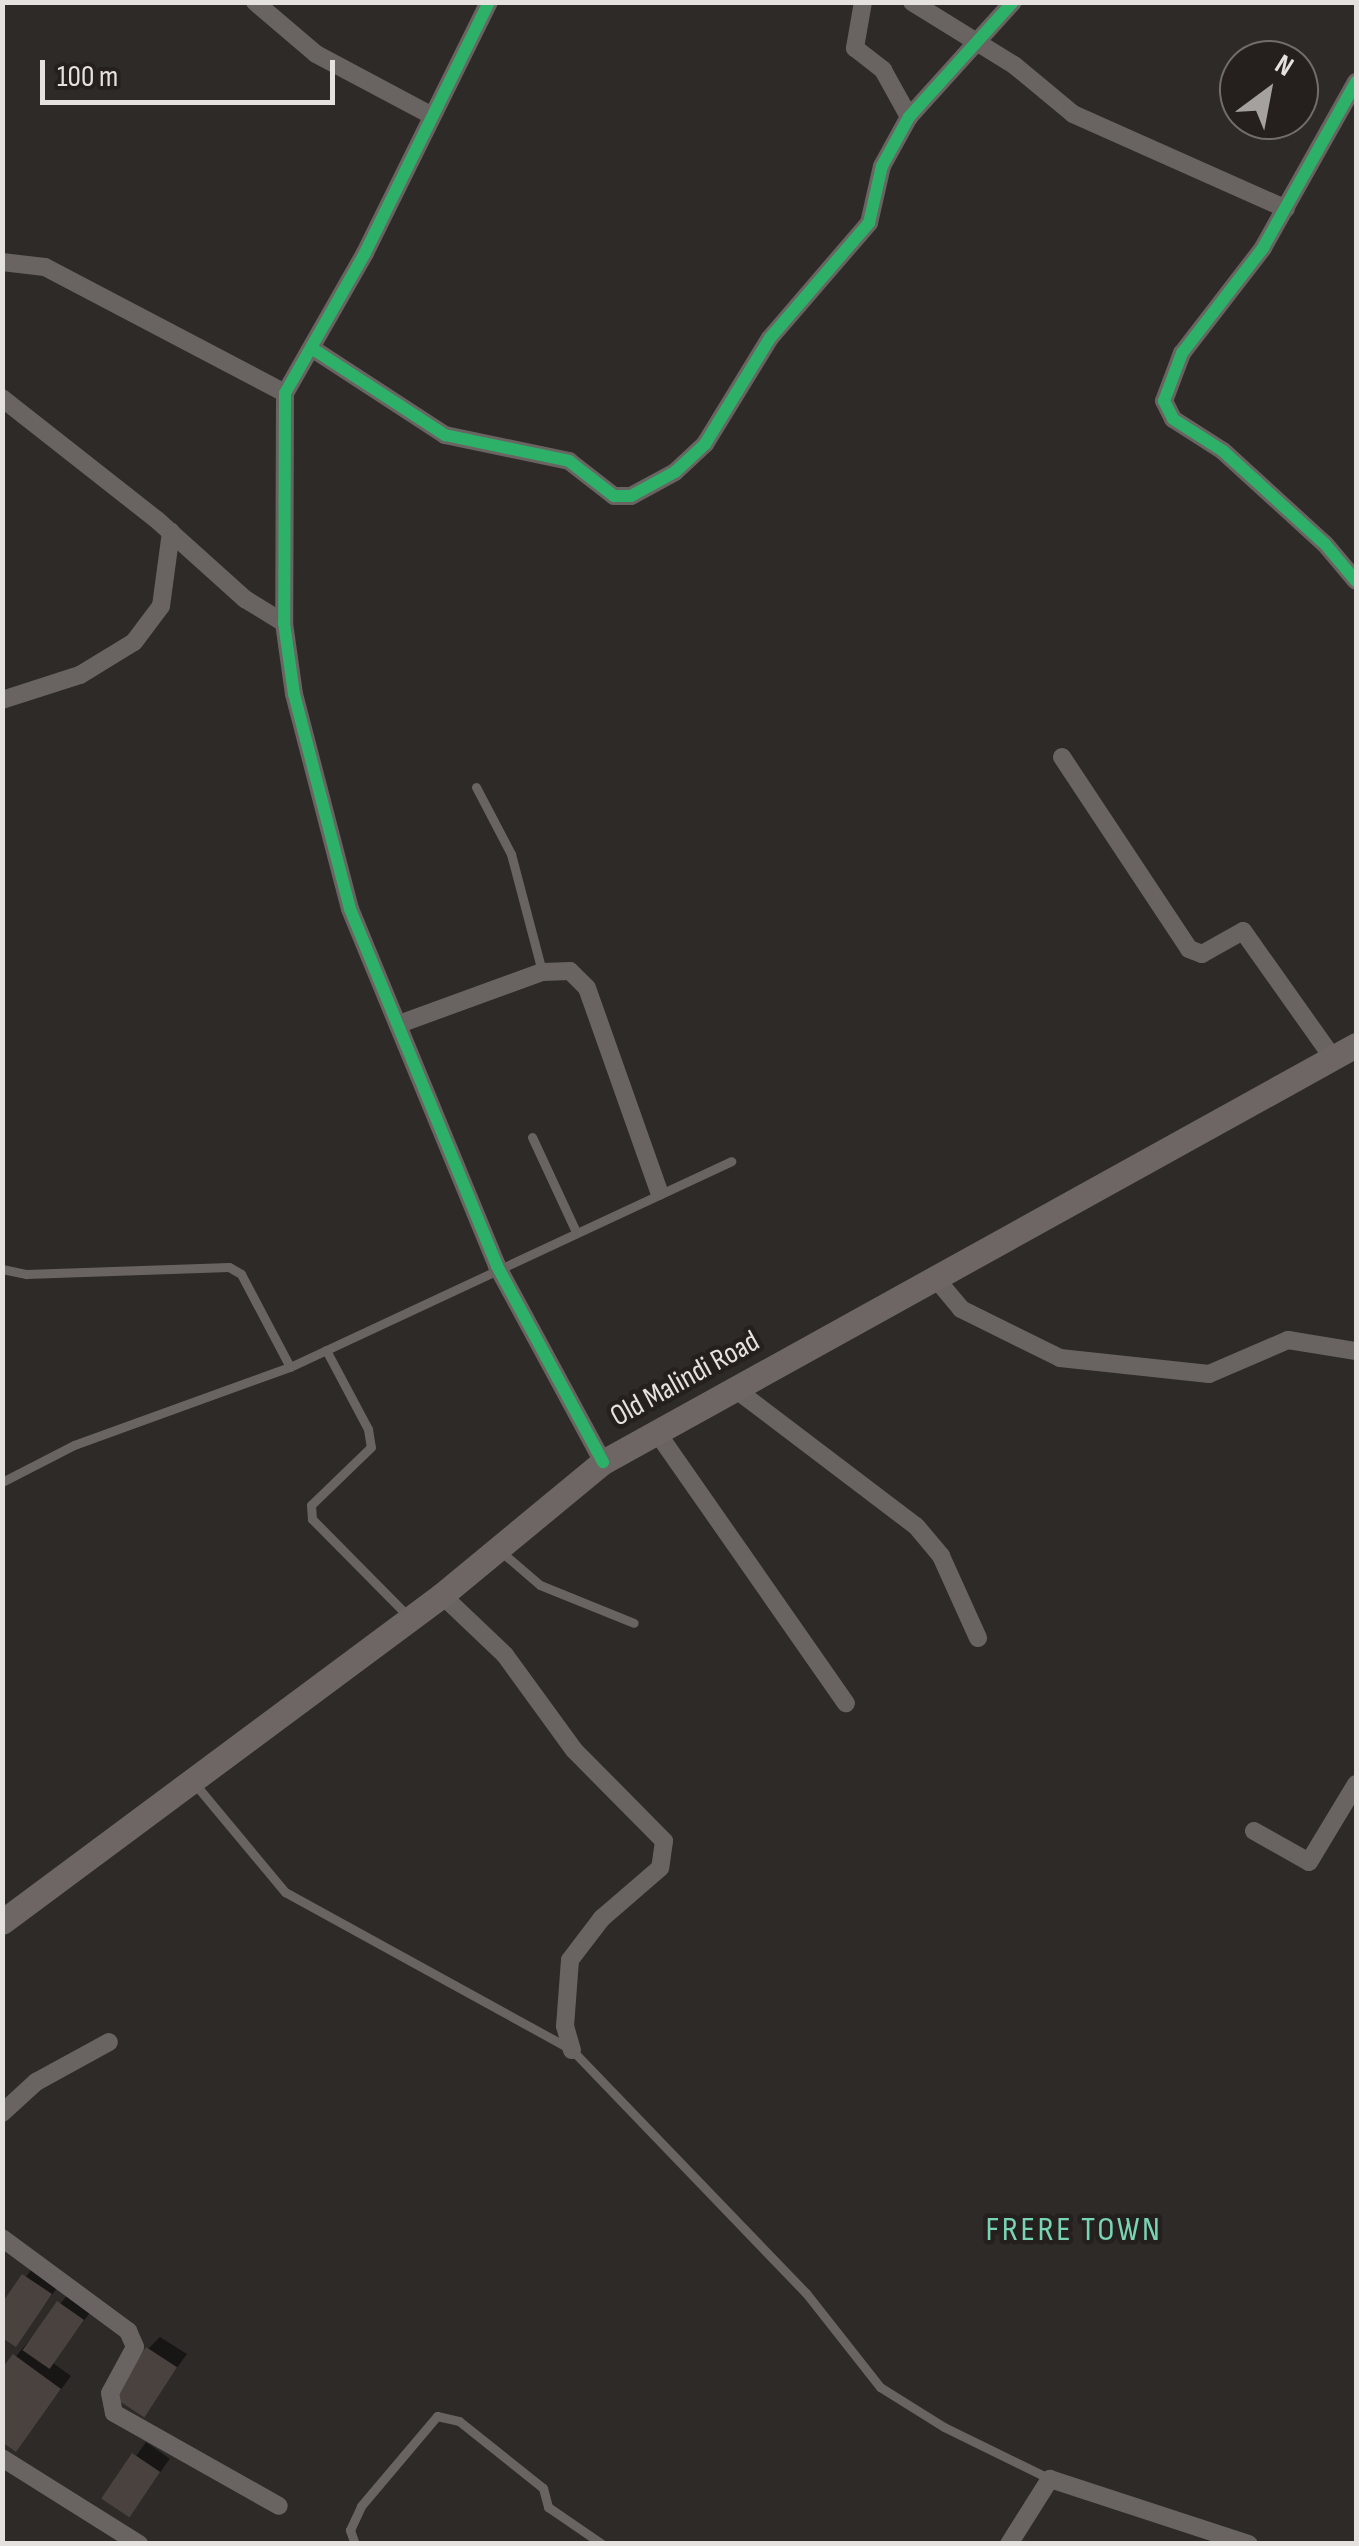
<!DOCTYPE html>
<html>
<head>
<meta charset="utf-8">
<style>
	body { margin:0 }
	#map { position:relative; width:1359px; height:2546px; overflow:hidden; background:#2d2a28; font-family:"Sofia Sans Condensed",sans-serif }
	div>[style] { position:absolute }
	.shadow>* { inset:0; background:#0007; transform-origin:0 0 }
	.building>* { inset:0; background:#49423e; transform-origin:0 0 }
	.lane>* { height:9px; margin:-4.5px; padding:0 4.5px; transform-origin:4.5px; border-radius:4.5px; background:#696462 }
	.street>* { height:18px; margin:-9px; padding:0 9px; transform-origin:9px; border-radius:9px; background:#696462 }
	.secondary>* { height:25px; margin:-12.5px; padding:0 12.5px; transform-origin:12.5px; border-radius:12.5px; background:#6d6664 }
	.cycleway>* { height:12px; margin:-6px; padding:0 6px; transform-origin:6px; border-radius:6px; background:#2db169 }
	span { translate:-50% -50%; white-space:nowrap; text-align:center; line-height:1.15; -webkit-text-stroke:9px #25201d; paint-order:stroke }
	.street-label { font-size:30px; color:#e5e1de }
	.quarter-label { font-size:35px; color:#78d4b5; letter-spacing:2.5px }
	.frame { position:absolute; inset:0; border:5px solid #e5e1de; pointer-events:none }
	.north { position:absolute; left:1219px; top:40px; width:100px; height:100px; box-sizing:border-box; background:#25201d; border:2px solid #726d6a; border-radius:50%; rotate:32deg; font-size:28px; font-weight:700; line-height:40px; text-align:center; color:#e5e1de }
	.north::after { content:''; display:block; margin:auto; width:35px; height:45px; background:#a5a19e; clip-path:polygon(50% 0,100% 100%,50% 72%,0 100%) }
	.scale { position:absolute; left:40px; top:60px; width:295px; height:45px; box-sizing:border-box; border:5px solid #e5e1de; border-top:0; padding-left:12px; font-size:30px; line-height:35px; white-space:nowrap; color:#e5e1de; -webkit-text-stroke:8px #25201d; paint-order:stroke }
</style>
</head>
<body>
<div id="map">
	<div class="shadow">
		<i style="clip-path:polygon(36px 2264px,62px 2281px,16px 2344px,2px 2307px)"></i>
		<i style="clip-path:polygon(71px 2291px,94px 2307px,53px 2363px,71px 2376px,27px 2436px,2px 2373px)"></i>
		<i style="clip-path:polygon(160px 2337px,187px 2354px,143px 2414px,148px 2349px)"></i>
		<i style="left:146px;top:2442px;width:29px;height:69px;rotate:35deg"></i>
	</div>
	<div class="building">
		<i style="clip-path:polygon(22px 2274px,52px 2294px,16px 2347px,2px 2338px,2px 2303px)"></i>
		<i style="left:57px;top:2301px;width:33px;height:60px;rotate:35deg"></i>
		<i style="left:146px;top:2347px;width:37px;height:60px;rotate:33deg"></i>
		<i style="clip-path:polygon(13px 2354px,61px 2389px,16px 2452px,2px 2442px,2px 2368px)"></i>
		<i style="left:132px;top:2453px;width:34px;height:55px;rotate:34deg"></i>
	</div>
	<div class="lane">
		<i style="left:476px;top:787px;width:76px;rotate:62.4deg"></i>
		<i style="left:511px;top:854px;width:121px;rotate:75.2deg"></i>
		<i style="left:532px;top:1137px;width:105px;rotate:65.1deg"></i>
		<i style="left:2px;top:1269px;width:25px;rotate:12deg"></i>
		<i style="left:26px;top:1274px;width:203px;rotate:-2deg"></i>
		<i style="left:229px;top:1267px;width:14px;rotate:30deg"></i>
		<i style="left:241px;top:1274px;width:105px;rotate:62.2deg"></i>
		<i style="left:326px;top:1350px;width:89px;rotate:62deg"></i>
		<i style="left:368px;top:1429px;width:18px;rotate:81deg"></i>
		<i style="left:371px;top:1447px;width:83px;rotate:136deg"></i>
		<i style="left:311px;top:1505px;width:14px;rotate:86deg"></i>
		<i style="left:312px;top:1519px;width:138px;rotate:45.3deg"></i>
		<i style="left:2px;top:1482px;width:81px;rotate:-27.2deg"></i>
		<i style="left:74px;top:1445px;width:230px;rotate:-19.9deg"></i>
		<i style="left:290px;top:1367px;width:487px;rotate:-25deg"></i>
		<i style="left:498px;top:1549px;width:55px;rotate:40.6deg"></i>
		<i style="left:540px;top:1585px;width:101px;rotate:22deg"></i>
		<i style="left:195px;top:1784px;width:141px;rotate:50.2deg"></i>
		<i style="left:285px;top:1892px;width:328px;rotate:28.8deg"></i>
		<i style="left:572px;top:2050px;width:337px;rotate:46.1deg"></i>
		<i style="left:806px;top:2293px;width:120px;rotate:51.8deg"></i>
		<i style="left:880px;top:2387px;width:75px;rotate:32deg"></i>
		<i style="left:944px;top:2427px;width:118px;rotate:26.1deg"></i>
		<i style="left:355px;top:2544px;width:15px;rotate:-110deg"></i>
		<i style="left:350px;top:2530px;width:26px;rotate:-65deg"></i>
		<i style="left:361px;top:2506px;width:118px;rotate:-49.8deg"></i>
		<i style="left:437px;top:2416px;width:23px;rotate:13deg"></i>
		<i style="left:459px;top:2421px;width:107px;rotate:38.6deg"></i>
		<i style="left:543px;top:2488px;width:20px;rotate:75deg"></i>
		<i style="left:548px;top:2507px;width:65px;rotate:34.4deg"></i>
	</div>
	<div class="street">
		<i style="left:255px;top:2px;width:80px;rotate:40.4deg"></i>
		<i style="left:316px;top:54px;width:128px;rotate:28deg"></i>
		<i style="left:489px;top:2px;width:280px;rotate:116.3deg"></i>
		<i style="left:365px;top:253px;width:161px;rotate:119.7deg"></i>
		<i style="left:285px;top:393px;width:230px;rotate:90.2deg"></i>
		<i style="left:284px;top:623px;width:72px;rotate:82deg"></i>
		<i style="left:294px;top:694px;width:222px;rotate:75.4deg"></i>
		<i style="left:350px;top:909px;width:386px;rotate:67.6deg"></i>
		<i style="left:497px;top:1266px;width:223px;rotate:61.6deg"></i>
		<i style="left:863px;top:2px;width:47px;rotate:99.9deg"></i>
		<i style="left:855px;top:48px;width:36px;rotate:38deg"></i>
		<i style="left:883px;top:70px;width:54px;rotate:61deg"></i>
		<i style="left:912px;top:2px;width:120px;rotate:31.7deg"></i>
		<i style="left:1014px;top:65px;width:77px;rotate:39.7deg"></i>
		<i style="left:1073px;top:114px;width:233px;rotate:24deg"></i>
		<i style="left:1356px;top:82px;width:190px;rotate:119.3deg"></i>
		<i style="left:1263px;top:248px;width:133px;rotate:127.6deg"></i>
		<i style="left:1182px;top:353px;width:51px;rotate:110.6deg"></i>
		<i style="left:1164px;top:401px;width:20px;rotate:63deg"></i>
		<i style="left:1173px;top:419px;width:59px;rotate:32.6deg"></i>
		<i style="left:1223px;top:451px;width:138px;rotate:42.4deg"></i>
		<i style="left:1325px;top:544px;width:48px;rotate:50deg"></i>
		<i style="left:2px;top:262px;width:43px;rotate:6.6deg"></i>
		<i style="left:45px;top:267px;width:271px;rotate:27.7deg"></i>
		<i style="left:313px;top:349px;width:158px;rotate:33.1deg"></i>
		<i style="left:445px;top:435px;width:127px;rotate:11.8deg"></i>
		<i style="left:569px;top:461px;width:57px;rotate:37.9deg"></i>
		<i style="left:614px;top:496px;width:17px"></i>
		<i style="left:631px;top:496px;width:50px;rotate:-28.6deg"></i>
		<i style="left:675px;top:472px;width:41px;rotate:-43deg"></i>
		<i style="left:705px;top:444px;width:124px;rotate:-58.5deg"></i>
		<i style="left:770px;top:338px;width:152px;rotate:-49.3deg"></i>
		<i style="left:869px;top:223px;width:58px;rotate:-77.2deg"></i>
		<i style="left:882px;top:166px;width:56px;rotate:-61.1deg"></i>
		<i style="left:909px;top:117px;width:155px;rotate:-47.9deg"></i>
		<i style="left:2px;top:398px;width:196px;rotate:38.2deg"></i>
		<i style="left:156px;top:519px;width:120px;rotate:42deg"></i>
		<i style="left:245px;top:599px;width:46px;rotate:31.6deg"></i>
		<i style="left:2px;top:700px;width:82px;rotate:-17.8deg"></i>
		<i style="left:80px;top:675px;width:63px;rotate:-31.4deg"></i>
		<i style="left:134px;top:642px;width:45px;rotate:-53.1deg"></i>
		<i style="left:161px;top:606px;width:75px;rotate:-82.3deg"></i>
		<i style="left:1062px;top:757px;width:230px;rotate:56.5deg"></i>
		<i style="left:1189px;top:949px;width:14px;rotate:21deg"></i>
		<i style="left:1202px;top:954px;width:47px;rotate:-29.3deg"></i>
		<i style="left:1243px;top:931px;width:156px;rotate:54.7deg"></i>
		<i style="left:402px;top:1023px;width:149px;rotate:-20deg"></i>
		<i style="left:542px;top:972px;width:28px;rotate:-2deg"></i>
		<i style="left:570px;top:971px;width:24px;rotate:45deg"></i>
		<i style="left:587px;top:988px;width:215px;rotate:70.5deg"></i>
		<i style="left:937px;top:1280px;width:38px;rotate:50deg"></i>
		<i style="left:961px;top:1309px;width:110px;rotate:26.3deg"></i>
		<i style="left:1060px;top:1358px;width:150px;rotate:6.1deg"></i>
		<i style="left:1209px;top:1374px;width:86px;rotate:-23.3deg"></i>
		<i style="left:1288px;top:1340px;width:69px;rotate:9.2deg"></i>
		<i style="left:734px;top:1388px;width:228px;rotate:37.2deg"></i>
		<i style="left:916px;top:1526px;width:39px;rotate:50deg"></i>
		<i style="left:941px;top:1556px;width:90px;rotate:65.7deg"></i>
		<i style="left:656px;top:1431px;width:332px;rotate:55.1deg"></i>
		<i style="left:442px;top:1595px;width:87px;rotate:43.6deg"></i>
		<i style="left:505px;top:1655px;width:117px;rotate:54deg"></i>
		<i style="left:574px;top:1750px;width:128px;rotate:45.3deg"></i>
		<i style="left:664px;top:1841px;width:27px;rotate:98deg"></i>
		<i style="left:660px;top:1868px;width:77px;rotate:139.2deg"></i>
		<i style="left:602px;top:1918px;width:53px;rotate:127.3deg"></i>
		<i style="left:570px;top:1960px;width:66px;rotate:94.3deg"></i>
		<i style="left:565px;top:2026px;width:25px;rotate:74deg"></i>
		<i style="left:1254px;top:1831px;width:63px;rotate:29.4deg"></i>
		<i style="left:1309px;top:1862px;width:91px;rotate:-58.9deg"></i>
		<i style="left:2px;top:2113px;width:46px;rotate:-42.4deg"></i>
		<i style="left:36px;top:2082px;width:83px;rotate:-28.7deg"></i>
		<i style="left:2px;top:2238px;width:157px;rotate:36.4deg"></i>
		<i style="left:128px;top:2331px;width:17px;rotate:66deg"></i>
		<i style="left:135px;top:2347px;width:52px;rotate:118.5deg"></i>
		<i style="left:110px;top:2393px;width:20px;rotate:79deg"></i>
		<i style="left:114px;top:2413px;width:189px;rotate:29.4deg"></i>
		<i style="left:2px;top:2458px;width:162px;rotate:32.1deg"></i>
		<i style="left:1009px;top:2544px;width:77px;rotate:-57.8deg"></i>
		<i style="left:1050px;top:2479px;width:209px;rotate:18.1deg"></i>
	</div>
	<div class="secondary">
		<i style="left:2px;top:1922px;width:548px;rotate:-36.62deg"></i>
		<i style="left:442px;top:1595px;width:209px;rotate:-39.6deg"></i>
		<i style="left:603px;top:1462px;width:861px;rotate:-28.98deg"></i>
	</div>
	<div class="cycleway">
		<i style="left:489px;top:2px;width:280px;rotate:116.3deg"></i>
		<i style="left:365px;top:253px;width:161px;rotate:119.7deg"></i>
		<i style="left:285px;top:393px;width:230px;rotate:90.2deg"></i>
		<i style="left:284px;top:623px;width:72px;rotate:82deg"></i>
		<i style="left:294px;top:694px;width:222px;rotate:75.4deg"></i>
		<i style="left:350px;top:909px;width:386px;rotate:67.6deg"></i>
		<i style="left:497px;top:1266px;width:223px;rotate:61.6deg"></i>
		<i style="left:1356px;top:82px;width:190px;rotate:119.3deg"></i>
		<i style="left:1263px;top:248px;width:133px;rotate:127.6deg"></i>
		<i style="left:1182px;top:353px;width:51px;rotate:110.6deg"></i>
		<i style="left:1164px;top:401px;width:20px;rotate:63deg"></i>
		<i style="left:1173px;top:419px;width:59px;rotate:32.6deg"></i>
		<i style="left:1223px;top:451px;width:138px;rotate:42.4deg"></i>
		<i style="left:1325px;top:544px;width:48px;rotate:50deg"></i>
		<i style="left:313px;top:349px;width:158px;rotate:33.1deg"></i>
		<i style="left:445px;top:435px;width:127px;rotate:11.8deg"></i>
		<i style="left:569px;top:461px;width:57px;rotate:37.9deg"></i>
		<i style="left:614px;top:496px;width:17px"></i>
		<i style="left:631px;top:496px;width:50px;rotate:-28.6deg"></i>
		<i style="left:675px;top:472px;width:41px;rotate:-43deg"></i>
		<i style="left:705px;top:444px;width:124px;rotate:-58.5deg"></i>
		<i style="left:770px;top:338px;width:152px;rotate:-49.3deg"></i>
		<i style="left:869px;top:223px;width:58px;rotate:-77.2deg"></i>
		<i style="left:882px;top:166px;width:56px;rotate:-61.1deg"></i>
		<i style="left:909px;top:117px;width:155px;rotate:-47.9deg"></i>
	</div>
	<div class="street-label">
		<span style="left:685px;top:1379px;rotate:-29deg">Old Malindi Road</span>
	</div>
	<div class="quarter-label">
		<span style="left:1074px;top:2230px">FRERE TOWN</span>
	</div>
	<div class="frame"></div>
	<div class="north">N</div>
	<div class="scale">100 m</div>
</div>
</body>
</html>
